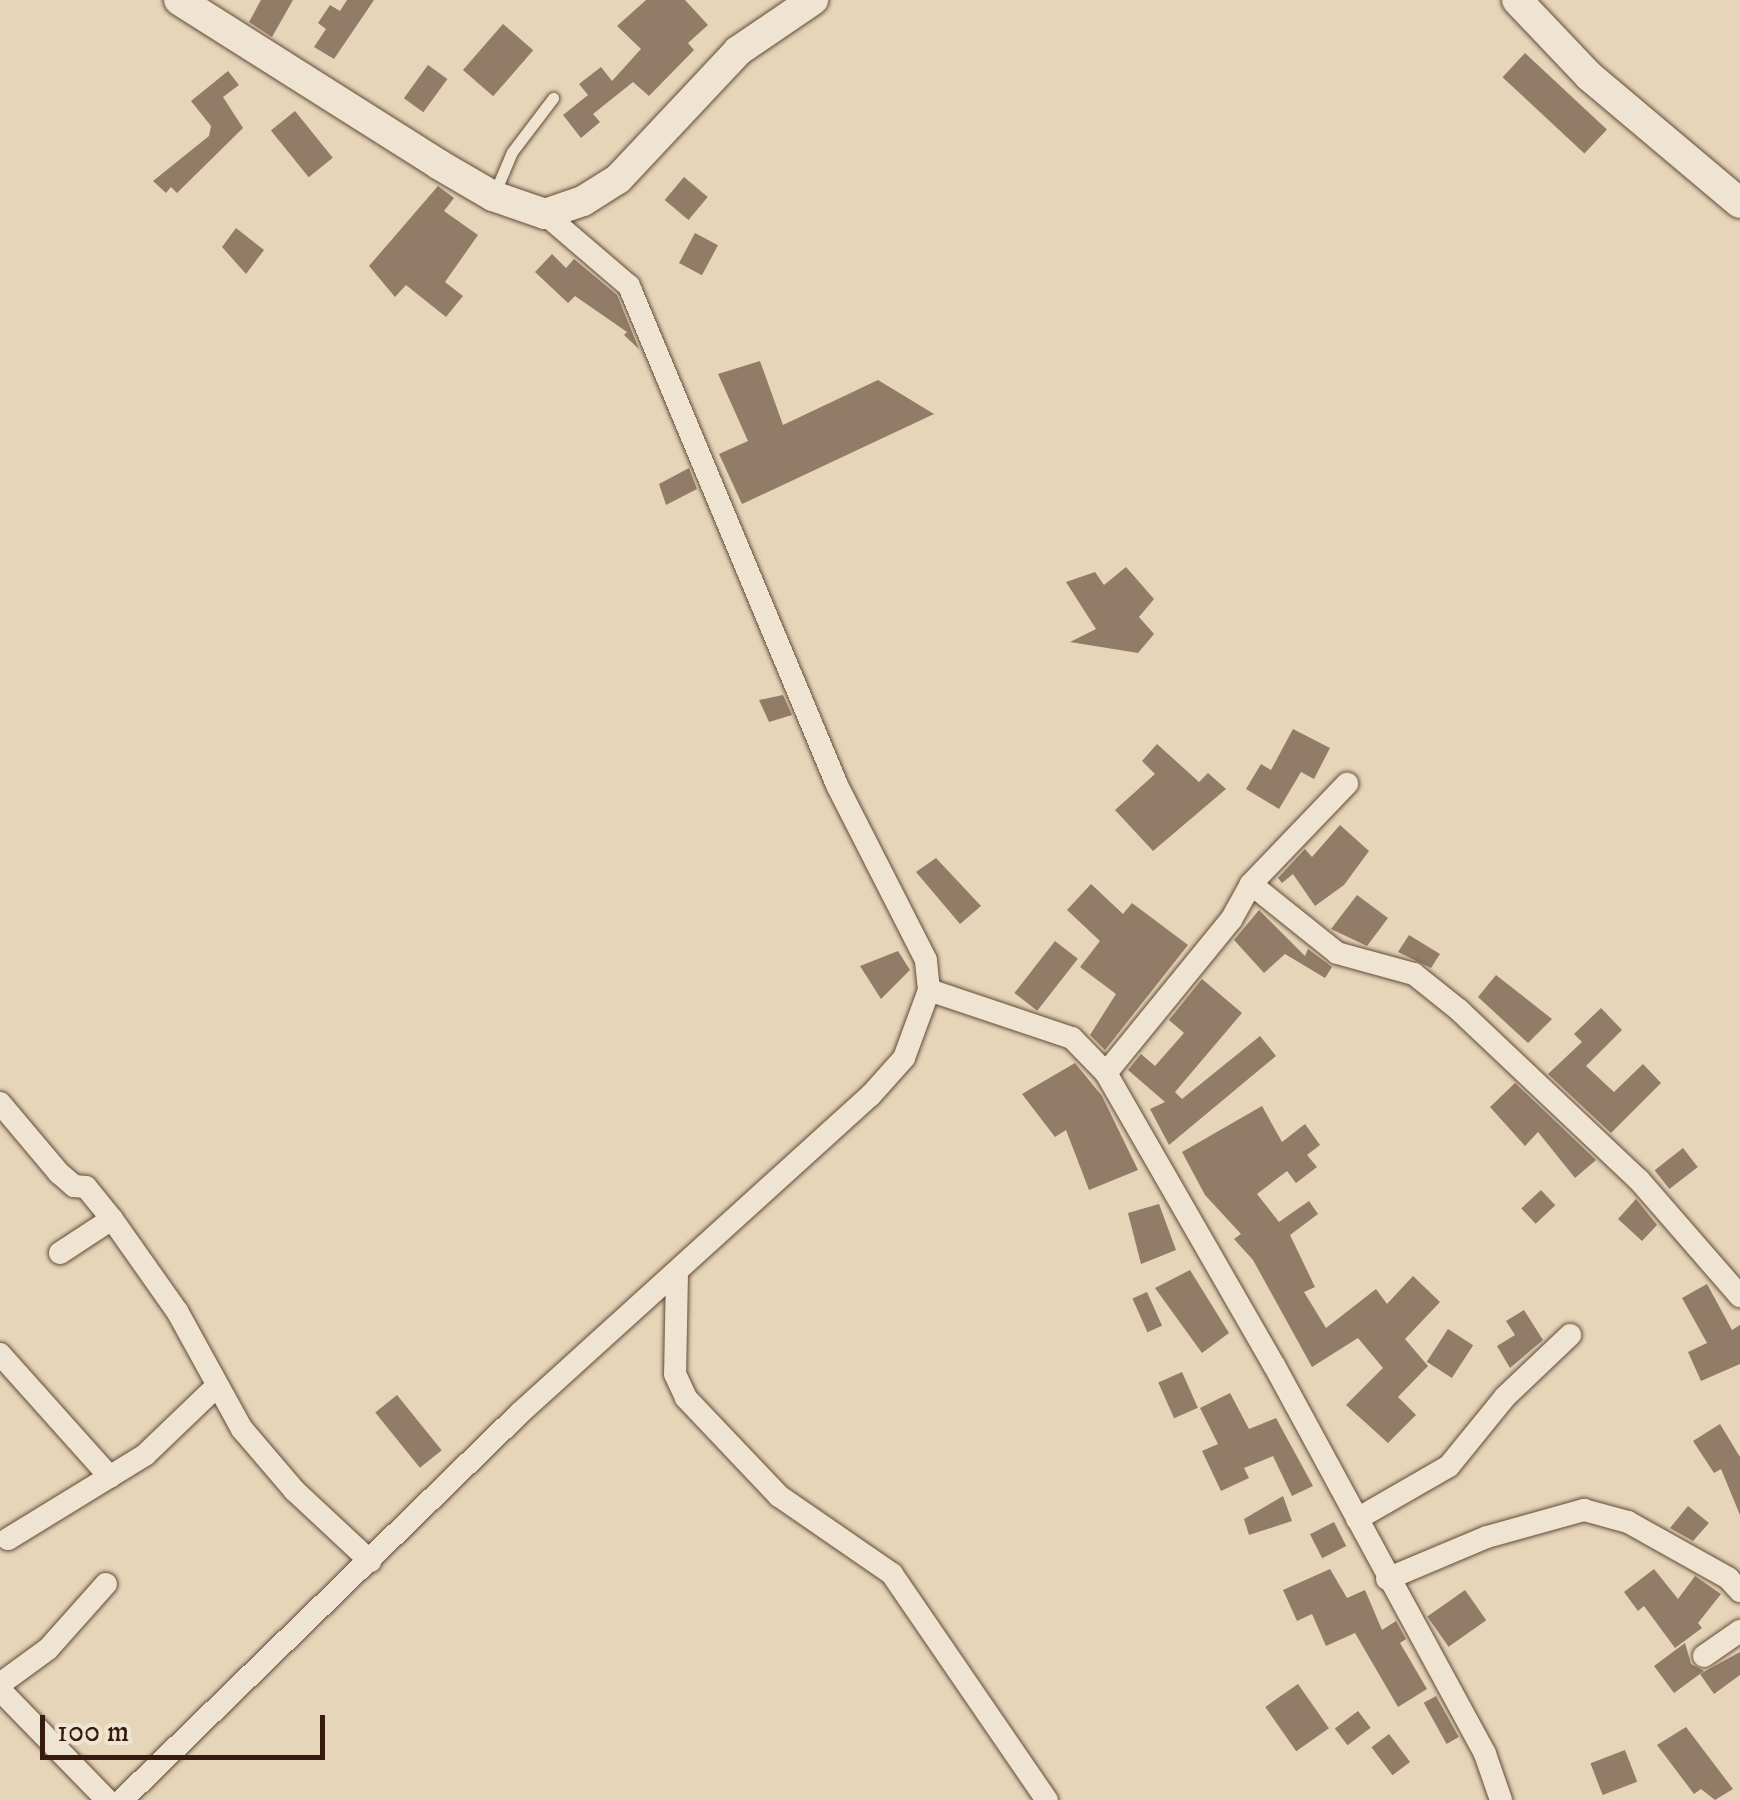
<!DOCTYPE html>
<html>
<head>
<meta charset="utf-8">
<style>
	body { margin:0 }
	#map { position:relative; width:1740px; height:1800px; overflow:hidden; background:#e6d5b8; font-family:"IM FELL DW Pica",serif }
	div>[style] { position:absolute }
	.building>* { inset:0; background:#927c67; transform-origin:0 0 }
	.roads { filter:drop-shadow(0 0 2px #644a39) drop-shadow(0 0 2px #644a39) }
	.lane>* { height:11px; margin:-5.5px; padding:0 5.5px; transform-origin:5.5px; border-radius:5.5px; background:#efe4d1 }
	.street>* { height:22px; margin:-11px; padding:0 11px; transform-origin:11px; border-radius:11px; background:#efe4d1 }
	.secondary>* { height:30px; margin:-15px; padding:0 15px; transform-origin:15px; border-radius:15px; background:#efe4d1 }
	span { translate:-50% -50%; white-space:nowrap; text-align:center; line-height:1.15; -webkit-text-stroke:8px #efe4d1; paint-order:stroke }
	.scale { position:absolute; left:40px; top:1715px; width:285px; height:45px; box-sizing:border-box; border:5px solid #381b0f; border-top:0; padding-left:12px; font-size:30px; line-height:35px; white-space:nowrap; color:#381b0f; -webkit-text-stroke:8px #efe4d1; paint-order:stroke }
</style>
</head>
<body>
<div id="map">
	<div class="building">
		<i style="clip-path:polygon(261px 0,293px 0,272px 37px,249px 22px)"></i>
		<i style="clip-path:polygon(347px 0,374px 0,334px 59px,314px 47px,326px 29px,318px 23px,330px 5px,340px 11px)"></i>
		<i style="clip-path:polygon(646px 0,685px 0,708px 25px,688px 43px,694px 50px,649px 96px,633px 82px,593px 114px,600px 122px,581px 138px,563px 115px,588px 95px,579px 84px,601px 67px,612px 81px,641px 49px,617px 26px)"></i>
		<i style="left:503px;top:24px;width:40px;height:61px;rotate:41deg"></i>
		<i style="left:1525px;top:53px;width:112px;height:33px;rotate:43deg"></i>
		<i style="left:428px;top:65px;width:24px;height:41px;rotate:36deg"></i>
		<i style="clip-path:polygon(228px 71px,239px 85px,223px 97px,243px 128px,177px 193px,171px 187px,166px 193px,153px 181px,209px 136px,211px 126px,191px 101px)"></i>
		<i style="left:295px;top:111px;width:60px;height:31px;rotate:51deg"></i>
		<i style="left:684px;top:177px;width:31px;height:30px;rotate:40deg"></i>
		<i style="clip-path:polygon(438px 186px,454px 198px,444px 211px,478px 235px,445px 282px,463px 296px,446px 317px,406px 285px,395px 297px,369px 266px)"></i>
		<i style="clip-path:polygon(236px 228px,264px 250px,246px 274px,222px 247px)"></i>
		<i style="left:695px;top:233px;width:26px;height:34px;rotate:28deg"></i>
		<i style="clip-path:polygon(552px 254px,566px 268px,574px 259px,617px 295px,639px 349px,624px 335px,627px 332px,575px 296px,568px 303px,535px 272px)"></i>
		<i style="clip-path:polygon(760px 361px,783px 425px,878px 380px,934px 414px,742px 504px,719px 454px,748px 441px,718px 374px)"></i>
		<i style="clip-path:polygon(689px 468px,697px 489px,666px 505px,659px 484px)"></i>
		<i style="clip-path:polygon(1126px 567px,1154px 599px,1139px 617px,1154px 634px,1138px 653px,1070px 642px,1096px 629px,1066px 582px,1095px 572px,1104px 585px)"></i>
		<i style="clip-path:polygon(783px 695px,792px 715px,769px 722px,759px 700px)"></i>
		<i style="clip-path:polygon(1293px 729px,1330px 748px,1314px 779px,1301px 772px,1279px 809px,1246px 789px,1261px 764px,1271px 770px)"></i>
		<i style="clip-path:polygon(1157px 744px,1199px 782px,1208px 773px,1226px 789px,1153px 851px,1115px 810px,1155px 774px,1142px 761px)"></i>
		<i style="clip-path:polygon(1340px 825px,1369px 851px,1344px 885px,1315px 906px,1293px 874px,1282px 883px,1278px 878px,1305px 849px,1312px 857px)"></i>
		<i style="clip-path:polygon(936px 858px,981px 906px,960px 924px,916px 872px)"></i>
		<i style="clip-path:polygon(1091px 884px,1123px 914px,1132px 903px,1188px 945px,1105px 1050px,1090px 1035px,1116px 994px,1080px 967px,1100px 941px,1067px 910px)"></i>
		<i style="clip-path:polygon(1357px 895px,1388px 918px,1367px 946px,1331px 929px)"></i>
		<i style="clip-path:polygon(1259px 910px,1305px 956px,1308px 949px,1332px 967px,1325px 978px,1285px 954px,1264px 973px,1234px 940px)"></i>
		<i style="clip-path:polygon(1409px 935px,1440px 954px,1431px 968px,1398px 952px)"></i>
		<i style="left:1055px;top:941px;width:29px;height:66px;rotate:38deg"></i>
		<i style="clip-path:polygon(898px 951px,910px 970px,881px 999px,860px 966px)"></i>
		<i style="clip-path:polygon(1496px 975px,1552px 1019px,1528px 1043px,1478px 997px)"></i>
		<i style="clip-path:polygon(1202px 979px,1242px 1013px,1175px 1092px,1182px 1099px,1260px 1036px,1276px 1056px,1169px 1145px,1150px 1109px,1165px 1102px,1128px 1070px,1141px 1054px,1155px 1066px,1184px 1033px,1169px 1020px)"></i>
		<i style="clip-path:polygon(1601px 1008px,1622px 1030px,1586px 1066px,1614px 1092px,1643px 1064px,1661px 1083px,1611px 1133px,1548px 1074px,1582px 1042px,1574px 1034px)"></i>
		<i style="clip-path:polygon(1075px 1063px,1102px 1096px,1138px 1170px,1089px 1190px,1066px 1130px,1055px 1137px,1022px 1094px)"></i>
		<i style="clip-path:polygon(1515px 1083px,1596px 1160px,1575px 1178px,1538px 1132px,1525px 1146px,1490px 1107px)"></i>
		<i style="clip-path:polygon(1262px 1106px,1282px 1142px,1305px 1124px,1320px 1145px,1307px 1155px,1317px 1167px,1296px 1183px,1287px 1171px,1257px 1194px,1279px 1222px,1309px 1201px,1318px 1214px,1290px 1235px,1315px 1287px,1304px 1292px,1326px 1328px,1376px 1289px,1387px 1304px,1413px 1276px,1440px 1302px,1405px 1339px,1428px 1366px,1398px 1397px,1416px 1415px,1388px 1443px,1346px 1405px,1383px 1368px,1358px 1338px,1312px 1367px,1253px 1260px,1234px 1239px,1241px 1234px,1205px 1195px,1182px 1152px)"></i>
		<i style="left:1683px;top:1148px;width:24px;height:36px;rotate:52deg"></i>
		<i style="left:1541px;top:1190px;width:21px;height:27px;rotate:47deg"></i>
		<i style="clip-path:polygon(1636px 1199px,1657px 1225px,1642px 1241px,1618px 1219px)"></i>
		<i style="clip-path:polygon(1159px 1204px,1176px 1250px,1141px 1264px,1128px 1213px)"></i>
		<i style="clip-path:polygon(1190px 1270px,1229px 1333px,1202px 1353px,1155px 1288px)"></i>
		<i style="clip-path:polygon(1707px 1284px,1732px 1330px,1740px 1325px,1740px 1364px,1701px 1381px,1688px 1352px,1707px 1343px,1682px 1298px)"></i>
		<i style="left:1147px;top:1292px;width:37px;height:16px;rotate:66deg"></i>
		<i style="clip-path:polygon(1524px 1310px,1543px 1340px,1510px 1368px,1497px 1346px,1515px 1335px,1506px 1321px)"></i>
		<i style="left:1448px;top:1329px;width:30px;height:39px;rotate:33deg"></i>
		<i style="left:1182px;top:1372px;width:39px;height:26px;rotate:66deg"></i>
		<i style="clip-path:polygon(1230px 1393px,1249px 1429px,1276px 1418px,1313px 1486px,1292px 1496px,1273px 1456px,1244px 1468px,1249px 1478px,1221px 1491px,1202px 1451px,1218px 1444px,1200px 1408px)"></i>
		<i style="left:397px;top:1395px;width:71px;height:28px;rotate:51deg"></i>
		<i style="clip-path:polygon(1720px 1424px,1740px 1457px,1740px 1515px,1721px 1469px,1714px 1473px,1693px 1441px)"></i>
		<i style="clip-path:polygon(1283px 1496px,1292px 1521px,1249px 1535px,1244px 1519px)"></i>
		<i style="clip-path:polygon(1688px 1506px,1709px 1523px,1693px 1541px,1670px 1528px)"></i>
		<i style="left:1334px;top:1522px;width:27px;height:27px;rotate:63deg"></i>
		<i style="clip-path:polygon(1330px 1569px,1347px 1598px,1365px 1590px,1382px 1630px,1396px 1621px,1406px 1639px,1400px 1643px,1427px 1689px,1398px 1707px,1355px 1633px,1326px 1646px,1312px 1614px,1297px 1621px,1283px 1590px)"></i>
		<i style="clip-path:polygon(1654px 1569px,1678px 1599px,1695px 1576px,1721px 1594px,1698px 1623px,1702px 1628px,1675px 1648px,1644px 1606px,1638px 1611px,1624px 1592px)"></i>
		<i style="left:1465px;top:1590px;width:37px;height:46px;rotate:55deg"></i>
		<i style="clip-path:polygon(1685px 1643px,1691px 1664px,1704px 1671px,1674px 1693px,1654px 1666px)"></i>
		<i style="clip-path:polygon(1740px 1652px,1740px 1675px,1714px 1694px,1700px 1674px)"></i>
		<i style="left:1298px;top:1684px;width:54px;height:40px;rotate:55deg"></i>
		<i style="left:1436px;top:1696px;width:47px;height:14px;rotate:61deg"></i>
		<i style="left:1358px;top:1711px;width:21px;height:29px;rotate:53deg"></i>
		<i style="clip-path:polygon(1686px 1727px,1733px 1789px,1715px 1800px,1701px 1789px,1694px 1794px,1657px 1745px)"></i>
		<i style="left:1389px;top:1734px;width:35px;height:22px;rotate:53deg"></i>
		<i style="left:1625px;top:1750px;width:34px;height:37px;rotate:69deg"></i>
	</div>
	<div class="roads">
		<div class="lane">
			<i style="left:495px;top:192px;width:43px;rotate:-67deg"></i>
			<i style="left:512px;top:152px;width:68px;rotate:-52.8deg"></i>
		</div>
		<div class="street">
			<i style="left:1251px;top:884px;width:110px;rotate:38.7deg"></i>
			<i style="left:1337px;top:953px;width:80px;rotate:15.3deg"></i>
			<i style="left:1414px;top:974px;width:58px;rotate:38.7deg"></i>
			<i style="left:1459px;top:1010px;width:248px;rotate:43.4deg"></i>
			<i style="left:1639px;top:1180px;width:154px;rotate:49deg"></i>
			<i style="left:929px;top:990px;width:151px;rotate:18.6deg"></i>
			<i style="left:1072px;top:1038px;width:49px;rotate:45.8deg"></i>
			<i style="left:1106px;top:1073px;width:337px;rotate:60.1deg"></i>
			<i style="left:1274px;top:1365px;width:443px;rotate:61.5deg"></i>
			<i style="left:1485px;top:1754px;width:49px;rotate:70.8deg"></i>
			<i style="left:1106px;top:1073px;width:198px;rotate:-50.8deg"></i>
			<i style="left:1231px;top:920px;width:41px;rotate:-60.9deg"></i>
			<i style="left:1251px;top:884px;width:139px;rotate:-46.2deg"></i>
			<i style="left:0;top:1103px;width:92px;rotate:49.9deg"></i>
			<i style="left:59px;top:1173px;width:20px;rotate:41deg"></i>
			<i style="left:74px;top:1186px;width:12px;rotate:5deg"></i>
			<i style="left:86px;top:1187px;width:41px;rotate:50.9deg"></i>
			<i style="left:60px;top:1253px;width:62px;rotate:-33.2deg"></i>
			<i style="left:112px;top:1219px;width:113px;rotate:54.8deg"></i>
			<i style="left:177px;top:1311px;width:135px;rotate:61.2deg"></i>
			<i style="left:242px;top:1429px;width:82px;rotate:49.5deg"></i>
			<i style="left:295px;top:1491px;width:103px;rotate:43deg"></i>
			<i style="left:677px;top:1273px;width:101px;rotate:91.1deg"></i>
			<i style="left:675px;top:1374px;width:26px;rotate:65deg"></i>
			<i style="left:686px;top:1398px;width:135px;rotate:46.5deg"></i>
			<i style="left:779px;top:1496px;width:137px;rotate:34.6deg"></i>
			<i style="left:892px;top:1574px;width:274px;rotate:55.6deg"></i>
			<i style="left:0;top:1354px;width:165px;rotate:48.2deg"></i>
			<i style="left:1357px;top:1519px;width:106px;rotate:-29.9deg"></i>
			<i style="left:1449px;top:1466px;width:89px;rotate:-50.9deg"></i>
			<i style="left:1505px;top:1397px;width:90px;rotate:-43.6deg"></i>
			<i style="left:8px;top:1539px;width:161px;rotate:-31.5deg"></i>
			<i style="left:145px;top:1455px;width:100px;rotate:-43.8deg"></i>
			<i style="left:1387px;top:1579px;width:108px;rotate:-22.8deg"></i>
			<i style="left:1487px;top:1537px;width:101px;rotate:-15.6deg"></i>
			<i style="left:1584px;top:1510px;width:46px;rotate:15.3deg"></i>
			<i style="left:1628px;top:1522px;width:115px;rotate:29.2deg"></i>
			<i style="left:1728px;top:1578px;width:18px;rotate:47deg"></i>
			<i style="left:1704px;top:1656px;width:44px;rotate:-34.8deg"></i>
			<i style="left:0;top:1684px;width:59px;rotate:-36.1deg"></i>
			<i style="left:48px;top:1649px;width:87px;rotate:-48.3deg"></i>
			<i style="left:0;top:1690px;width:153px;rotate:45.8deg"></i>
			<i style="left:122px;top:1800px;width:555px;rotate:-44.2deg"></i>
			<i style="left:520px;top:1413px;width:472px;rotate:-42.2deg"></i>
			<i style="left:870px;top:1096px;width:51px;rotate:-48.2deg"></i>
			<i style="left:904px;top:1058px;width:72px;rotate:-69.8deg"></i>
			<i style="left:929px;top:990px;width:30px;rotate:-96deg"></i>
			<i style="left:926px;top:960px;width:196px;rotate:-117deg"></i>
			<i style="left:837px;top:785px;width:541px;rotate:-112.63deg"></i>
			<i style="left:629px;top:286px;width:111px;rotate:-139.4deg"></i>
		</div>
		<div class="secondary">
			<i style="left:179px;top:0;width:307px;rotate:32.3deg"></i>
			<i style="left:438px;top:164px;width:64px;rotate:30.2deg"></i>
			<i style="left:493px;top:196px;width:55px;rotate:19.1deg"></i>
			<i style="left:545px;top:214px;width:40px;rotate:-18.9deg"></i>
			<i style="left:583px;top:201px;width:41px;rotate:-32.2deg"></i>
			<i style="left:618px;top:179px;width:175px;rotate:-46.8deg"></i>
			<i style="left:738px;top:51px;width:91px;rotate:-34.2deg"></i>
			<i style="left:1517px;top:0;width:105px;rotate:46.5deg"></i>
			<i style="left:1589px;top:76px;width:197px;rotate:40.1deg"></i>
		</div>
	</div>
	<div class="scale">100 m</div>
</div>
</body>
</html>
